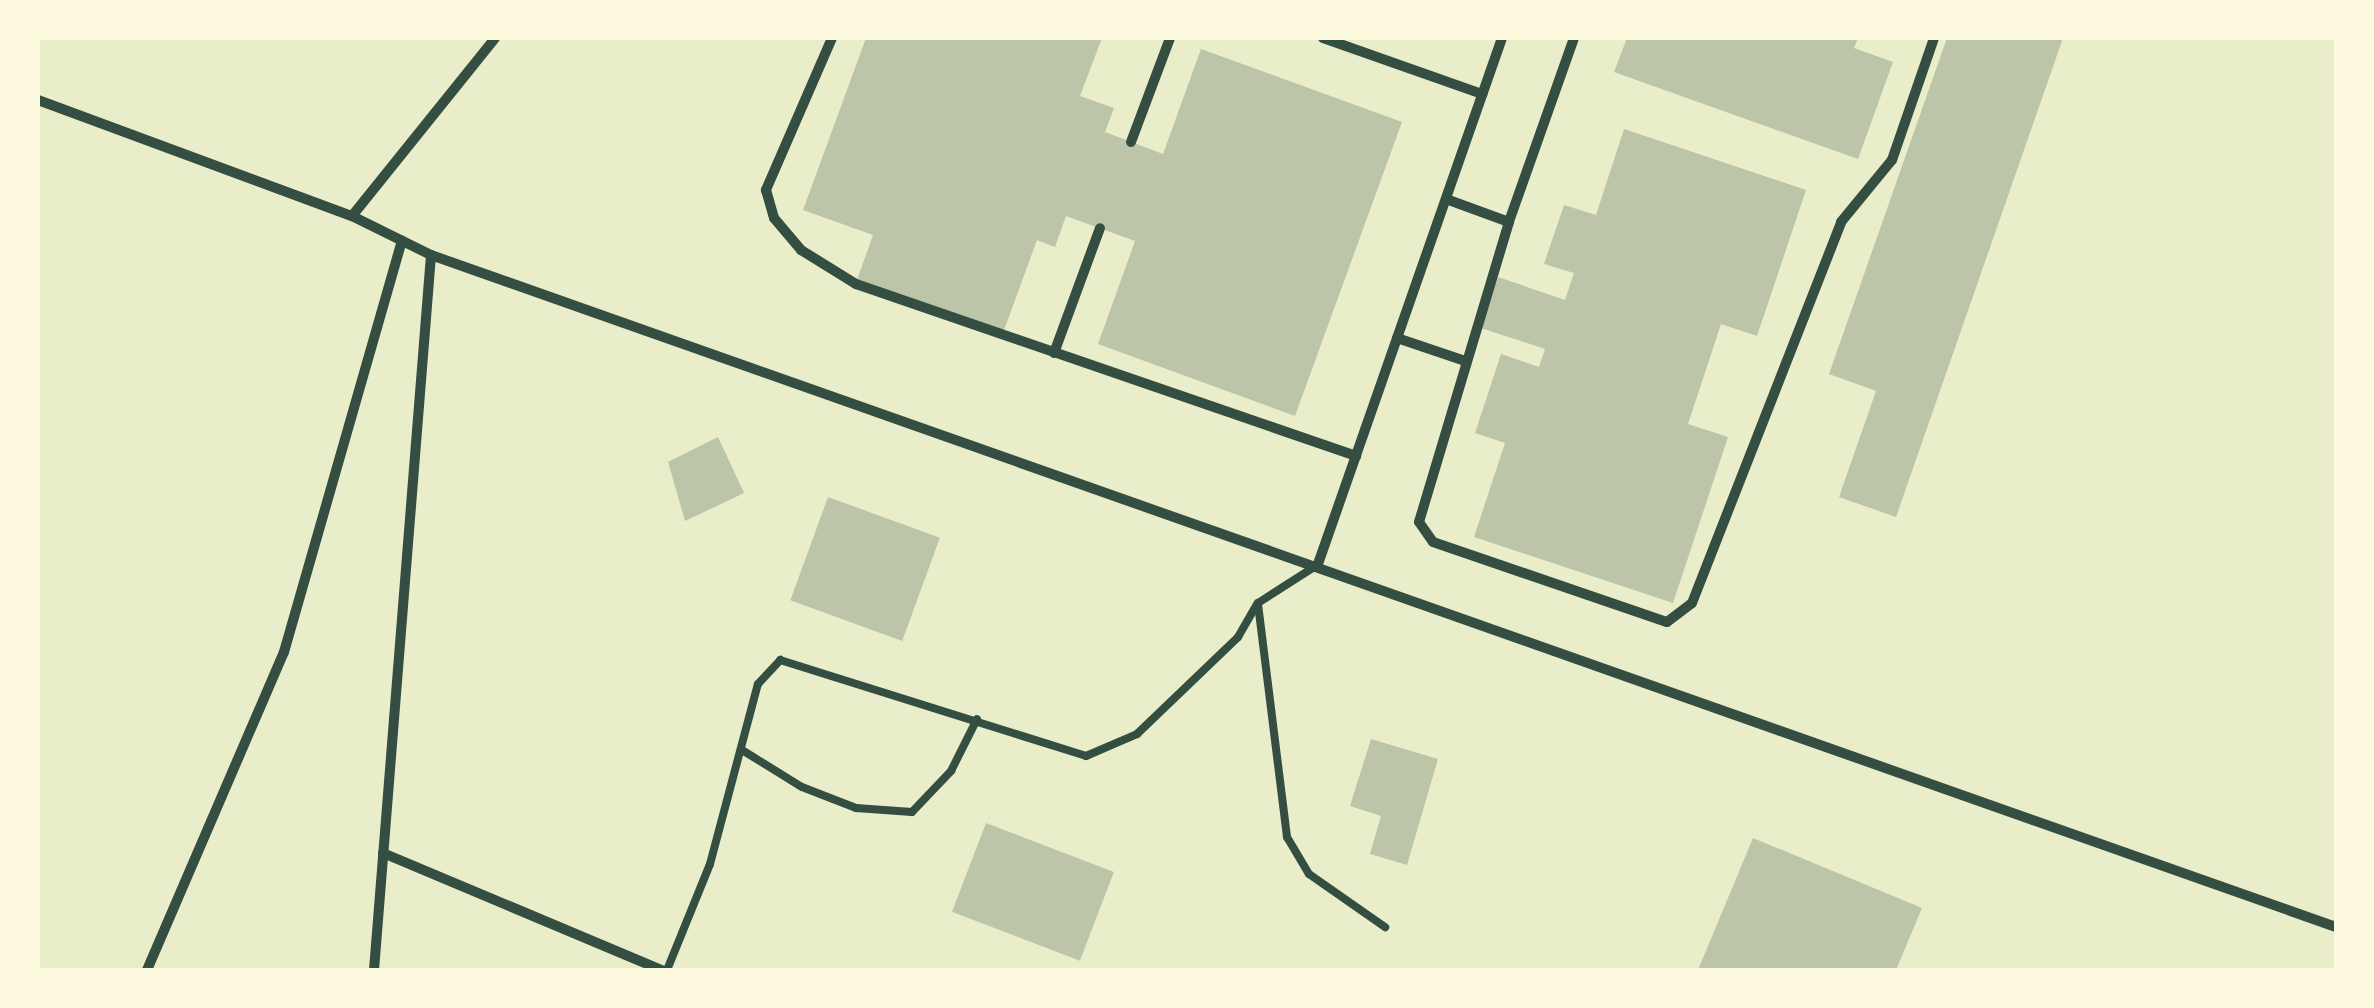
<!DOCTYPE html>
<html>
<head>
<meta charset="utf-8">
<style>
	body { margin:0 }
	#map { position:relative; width:2374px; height:1008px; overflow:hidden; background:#e9edc9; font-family:Helvetica,sans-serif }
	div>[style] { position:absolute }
	.building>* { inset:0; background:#bcc5a7; transform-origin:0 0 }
	.service>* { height:8px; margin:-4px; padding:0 4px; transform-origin:4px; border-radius:4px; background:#344e41 }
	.minor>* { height:10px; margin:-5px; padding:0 5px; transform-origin:5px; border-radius:5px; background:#344e41 }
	span { translate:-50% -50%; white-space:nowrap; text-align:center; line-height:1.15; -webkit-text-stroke:8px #fefae0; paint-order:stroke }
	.frame { position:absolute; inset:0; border:40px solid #fefae0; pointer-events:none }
</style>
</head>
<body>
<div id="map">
	<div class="building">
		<i style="clip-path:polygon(866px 38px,1102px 38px,1080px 96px,1114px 108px,1105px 132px,1163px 154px,1201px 49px,1402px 122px,1295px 416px,1098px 344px,1135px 241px,1066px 216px,1055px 247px,1037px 240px,1003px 333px,857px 280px,873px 235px,803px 210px)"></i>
		<i style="clip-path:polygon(1627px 38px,1858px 38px,1854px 48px,1893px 62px,1858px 159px,1614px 72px)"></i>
		<i style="clip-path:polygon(1947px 38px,2063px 38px,1896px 517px,1839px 497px,1876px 391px,1829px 374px)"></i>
		<i style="clip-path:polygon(1624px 129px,1806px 190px,1757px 336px,1721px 324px,1688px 424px,1728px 437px,1673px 603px,1474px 537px,1505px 443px,1475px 433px,1501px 354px,1539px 367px,1545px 349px,1481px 328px,1498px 277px,1565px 300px,1574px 273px,1544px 264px,1564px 205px,1596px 215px)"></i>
		<i style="clip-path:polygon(718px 437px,744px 493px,685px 521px,668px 462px)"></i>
		<i style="left:828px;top:497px;width:119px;height:110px;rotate:20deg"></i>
		<i style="clip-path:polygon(1371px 739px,1438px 759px,1407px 865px,1370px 854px,1381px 816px,1350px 806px)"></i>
		<i style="left:986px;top:823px;width:137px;height:95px;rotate:21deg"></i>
		<i style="clip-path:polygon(1753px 838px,1922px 908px,1896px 970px,1698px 970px)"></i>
	</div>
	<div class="service">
		<i style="left:1258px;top:604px;width:235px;rotate:82.9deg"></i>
		<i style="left:1287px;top:837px;width:43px;rotate:59.3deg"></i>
		<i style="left:1309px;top:874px;width:93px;rotate:34.9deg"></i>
		<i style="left:742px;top:750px;width:70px;rotate:31.7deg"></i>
		<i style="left:802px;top:787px;width:58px;rotate:21.3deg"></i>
		<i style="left:856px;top:808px;width:56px;rotate:4.1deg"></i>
		<i style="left:912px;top:812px;width:57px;rotate:-46.4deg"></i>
		<i style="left:951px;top:771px;width:58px;rotate:-63.4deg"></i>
		<i style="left:667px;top:970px;width:114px;rotate:-67.9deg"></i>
		<i style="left:710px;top:864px;width:186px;rotate:-75.1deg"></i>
		<i style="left:758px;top:684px;width:33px;rotate:-47deg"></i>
		<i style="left:780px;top:660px;width:321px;rotate:17.4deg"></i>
		<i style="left:1086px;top:756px;width:56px;rotate:-23.3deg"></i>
		<i style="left:1137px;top:734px;width:140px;rotate:-43.8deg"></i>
		<i style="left:1238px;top:637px;width:39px;rotate:-60deg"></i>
		<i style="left:1258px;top:603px;width:67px;rotate:-32.7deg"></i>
	</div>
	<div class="minor">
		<i style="left:832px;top:38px;width:166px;rotate:113.5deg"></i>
		<i style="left:766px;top:190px;width:29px;rotate:74deg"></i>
		<i style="left:774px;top:218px;width:42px;rotate:49.8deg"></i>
		<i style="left:801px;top:250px;width:65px;rotate:31.7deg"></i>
		<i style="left:856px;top:284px;width:529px;rotate:18.98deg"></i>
		<i style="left:1323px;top:38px;width:169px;rotate:19.4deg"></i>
		<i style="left:1574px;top:38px;width:195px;rotate:109.5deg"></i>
		<i style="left:1509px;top:222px;width:313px;rotate:106.7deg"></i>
		<i style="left:1419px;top:522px;width:24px;rotate:55deg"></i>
		<i style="left:1433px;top:542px;width:247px;rotate:18.9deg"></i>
		<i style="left:1667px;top:622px;width:31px;rotate:-37deg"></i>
		<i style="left:1692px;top:603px;width:409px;rotate:-68.6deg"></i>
		<i style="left:1841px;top:222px;width:80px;rotate:-50.6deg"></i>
		<i style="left:1892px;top:160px;width:129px;rotate:-71deg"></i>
		<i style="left:38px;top:100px;width:335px;rotate:20.3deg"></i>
		<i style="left:352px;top:216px;width:88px;rotate:26.3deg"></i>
		<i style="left:431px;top:255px;width:2020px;rotate:19.43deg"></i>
		<i style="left:1131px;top:142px;width:111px;rotate:-69.4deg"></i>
		<i style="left:1446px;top:199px;width:67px;rotate:20.1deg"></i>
		<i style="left:352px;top:216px;width:228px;rotate:-51.2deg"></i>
		<i style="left:1397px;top:338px;width:72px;rotate:18.7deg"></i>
		<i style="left:1054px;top:353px;width:133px;rotate:-69.8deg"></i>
		<i style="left:1318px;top:564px;width:557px;rotate:-70.72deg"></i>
		<i style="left:383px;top:853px;width:303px;rotate:22.8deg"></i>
		<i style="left:147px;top:970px;width:346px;rotate:-66.7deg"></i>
		<i style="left:284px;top:652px;width:428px;rotate:-74deg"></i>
		<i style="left:374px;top:970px;width:717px;rotate:-85.44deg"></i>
	</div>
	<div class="frame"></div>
</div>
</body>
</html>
